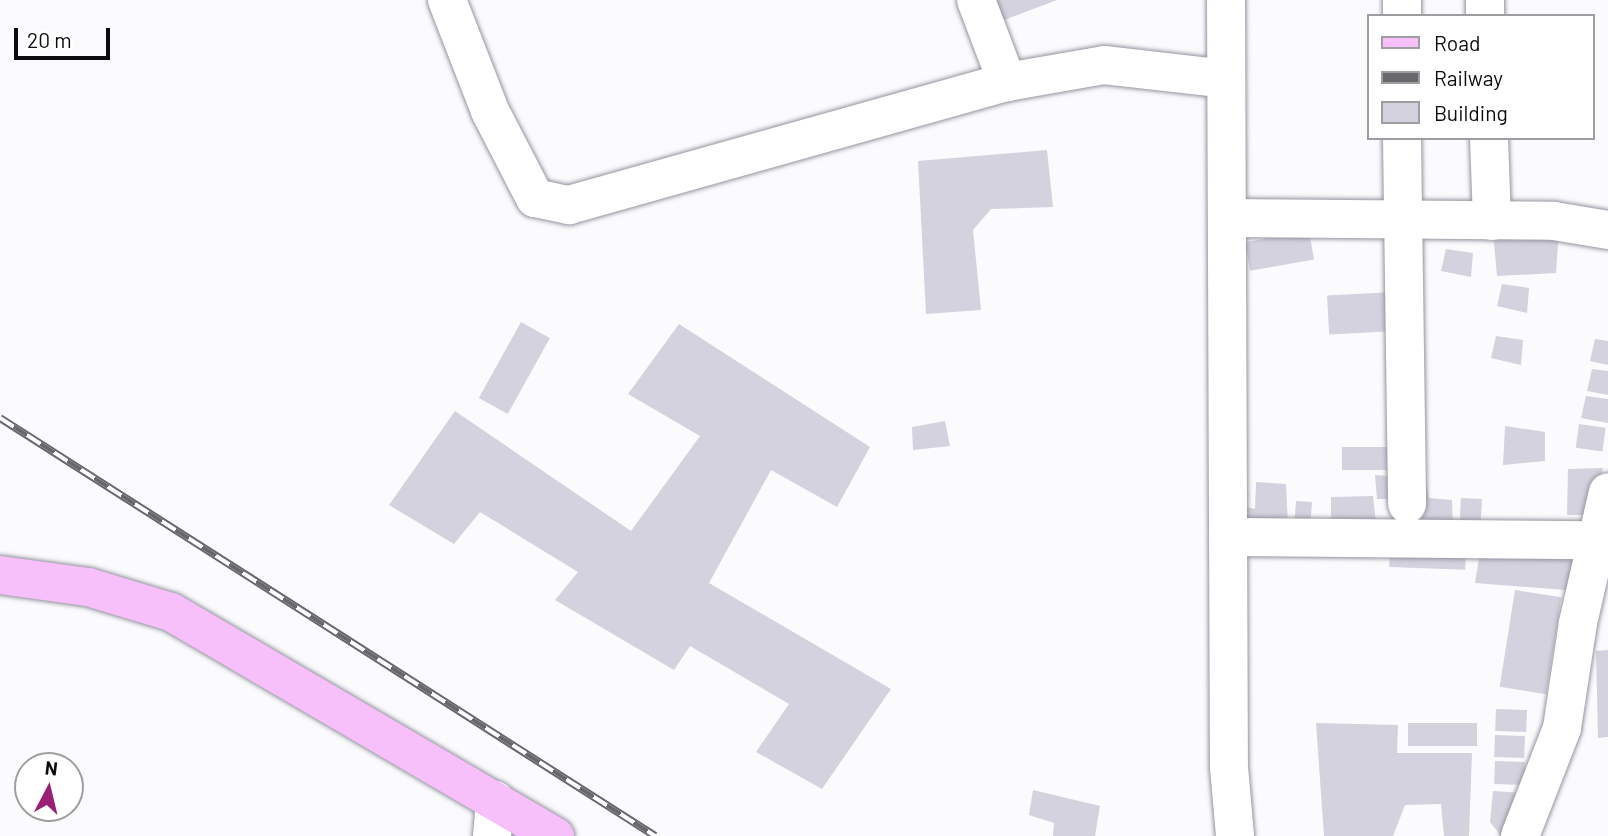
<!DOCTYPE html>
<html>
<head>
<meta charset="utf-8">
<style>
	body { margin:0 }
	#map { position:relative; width:1608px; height:836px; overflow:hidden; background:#fbfbfe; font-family:Barlow,sans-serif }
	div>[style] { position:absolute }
	.building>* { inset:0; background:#d3d2de; transform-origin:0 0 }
	.roads { filter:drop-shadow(0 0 2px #95949f) drop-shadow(0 0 2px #95949f) }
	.minor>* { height:38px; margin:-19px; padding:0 19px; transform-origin:19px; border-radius:19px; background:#fff }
	.major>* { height:38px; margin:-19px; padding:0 19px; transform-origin:19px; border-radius:19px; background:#f8c0fa }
	.rail>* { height:8px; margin-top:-4px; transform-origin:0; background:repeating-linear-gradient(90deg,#fff 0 16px,#68676b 0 32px); box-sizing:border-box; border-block:2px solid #68676b }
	span { translate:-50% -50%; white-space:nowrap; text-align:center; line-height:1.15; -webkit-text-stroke:6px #fff; paint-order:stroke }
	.legend { position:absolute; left:1367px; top:14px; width:228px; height:126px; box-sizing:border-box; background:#fff; border:2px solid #9e9d9f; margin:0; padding:9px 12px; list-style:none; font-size:21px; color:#0c0b0f }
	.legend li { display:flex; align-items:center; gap:14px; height:35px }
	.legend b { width:35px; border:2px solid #9e9d9f }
	.north { position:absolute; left:14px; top:752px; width:70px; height:70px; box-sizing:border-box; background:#fff; border:2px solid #9e9d9f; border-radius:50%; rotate:7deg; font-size:19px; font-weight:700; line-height:28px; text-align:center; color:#0c0b0f }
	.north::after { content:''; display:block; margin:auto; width:24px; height:32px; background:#9b1f76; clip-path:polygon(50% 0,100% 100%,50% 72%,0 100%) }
	.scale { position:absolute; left:14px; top:28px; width:96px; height:32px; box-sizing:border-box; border:4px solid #0c0b0f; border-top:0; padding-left:9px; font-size:21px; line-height:24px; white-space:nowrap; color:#0c0b0f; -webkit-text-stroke:5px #fff; paint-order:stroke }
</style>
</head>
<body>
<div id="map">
	<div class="building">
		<i style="clip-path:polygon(991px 0,1057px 0,999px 22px)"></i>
		<i style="clip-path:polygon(1047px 150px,1053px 207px,991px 209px,973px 230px,981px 310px,926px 314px,918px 161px)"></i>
		<i style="clip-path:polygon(1559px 230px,1556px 273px,1497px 276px,1493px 231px)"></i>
		<i style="left:1309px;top:231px;width:29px;height:65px;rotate:80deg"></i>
		<i style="clip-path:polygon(1446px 249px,1473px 253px,1471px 277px,1441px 271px)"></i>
		<i style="clip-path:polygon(1502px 284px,1529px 288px,1527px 313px,1497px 306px)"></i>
		<i style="left:1394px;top:292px;width:39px;height:67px;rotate:87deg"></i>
		<i style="left:521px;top:322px;width:33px;height:87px;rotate:29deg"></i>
		<i style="clip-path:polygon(679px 324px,870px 447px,837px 507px,771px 470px,709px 583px,891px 689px,822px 789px,756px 752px,789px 704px,690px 646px,674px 670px,555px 600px,578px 572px,480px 512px,454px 544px,389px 505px,455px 411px,631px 531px,700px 436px,628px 394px)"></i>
		<i style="clip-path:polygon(1496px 336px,1523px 340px,1521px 365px,1491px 358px)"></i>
		<i style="clip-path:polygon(1595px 339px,1608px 341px,1608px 365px,1590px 361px)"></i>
		<i style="clip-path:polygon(1592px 369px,1608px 371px,1608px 395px,1587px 391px)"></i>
		<i style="clip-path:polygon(1586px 396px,1608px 399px,1608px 423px,1581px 418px)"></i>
		<i style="clip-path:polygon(945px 421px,950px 446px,913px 450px,912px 427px)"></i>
		<i style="left:1579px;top:424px;width:27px;height:24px;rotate:8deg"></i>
		<i style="clip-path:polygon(1505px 426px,1545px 432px,1545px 461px,1503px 465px)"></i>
		<i style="left:1403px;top:447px;width:23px;height:61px;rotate:90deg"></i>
		<i style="clip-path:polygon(1603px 468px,1589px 515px,1567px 515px,1568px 469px)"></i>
		<i style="clip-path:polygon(1375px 475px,1401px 477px,1403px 499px,1377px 499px)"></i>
		<i style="clip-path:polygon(1256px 482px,1286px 484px,1288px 526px,1244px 523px,1246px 507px,1255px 509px)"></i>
		<i style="clip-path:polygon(1412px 485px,1427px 487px,1429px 498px,1452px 500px,1453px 526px,1415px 526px)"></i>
		<i style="clip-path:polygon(1373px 496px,1376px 523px,1331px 521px,1331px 497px)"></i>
		<i style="left:1461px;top:498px;width:21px;height:22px;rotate:3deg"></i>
		<i style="left:1296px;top:501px;width:16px;height:25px;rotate:4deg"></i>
		<i style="left:1390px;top:545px;width:76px;height:22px;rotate:2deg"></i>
		<i style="clip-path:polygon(1481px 546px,1576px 548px,1566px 590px,1475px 583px)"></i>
		<i style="left:1515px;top:590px;width:47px;height:98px;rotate:9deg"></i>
		<i style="clip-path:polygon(1608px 650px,1608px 737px,1598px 738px,1596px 651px)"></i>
		<i style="left:1496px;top:709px;width:31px;height:22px;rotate:2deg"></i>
		<i style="clip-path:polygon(1316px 723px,1398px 725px,1397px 753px,1472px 753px,1469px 836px,1444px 836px,1441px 804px,1405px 805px,1393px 836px,1324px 836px)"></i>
		<i style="left:1408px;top:723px;width:69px;height:23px"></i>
		<i style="left:1495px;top:735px;width:30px;height:22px;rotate:2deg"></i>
		<i style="left:1495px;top:761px;width:30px;height:23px;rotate:2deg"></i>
		<i style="clip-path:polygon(1033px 790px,1100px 806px,1095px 836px,1053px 836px,1054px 823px,1029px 815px)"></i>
		<i style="clip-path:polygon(1493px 791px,1523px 793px,1522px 819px,1501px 836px,1490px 822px)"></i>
	</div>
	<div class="roads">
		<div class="minor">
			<i style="left:447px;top:0;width:119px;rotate:68.8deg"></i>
			<i style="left:490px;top:111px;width:98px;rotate:62.7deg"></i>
			<i style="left:535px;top:198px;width:35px;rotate:12deg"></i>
			<i style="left:569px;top:205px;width:455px;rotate:-15.7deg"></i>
			<i style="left:1007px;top:82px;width:98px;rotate:-9.9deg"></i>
			<i style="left:1104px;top:65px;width:123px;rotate:6.5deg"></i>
			<i style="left:976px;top:0;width:88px;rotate:69.3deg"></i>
			<i style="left:1226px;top:0;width:767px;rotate:89.78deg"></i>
			<i style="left:1229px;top:767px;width:69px;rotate:85deg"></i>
			<i style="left:1402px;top:0;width:16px;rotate:90deg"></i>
			<i style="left:1485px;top:0;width:16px;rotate:90deg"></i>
			<i style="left:1402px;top:138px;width:366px;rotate:89.2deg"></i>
			<i style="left:1489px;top:138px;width:83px;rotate:87.9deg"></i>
			<i style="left:1227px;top:218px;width:327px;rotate:0.5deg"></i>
			<i style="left:1554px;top:221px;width:55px;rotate:9.5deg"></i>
			<i style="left:1228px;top:537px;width:369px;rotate:0.5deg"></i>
			<i style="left:492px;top:836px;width:36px;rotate:-85deg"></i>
			<i style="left:1520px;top:836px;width:116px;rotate:-68.7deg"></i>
			<i style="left:1562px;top:728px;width:106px;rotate:-81.3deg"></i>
			<i style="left:1578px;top:623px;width:134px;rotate:-77.1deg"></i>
		</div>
		<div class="major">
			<i style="left:0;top:575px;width:89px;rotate:7.8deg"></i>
			<i style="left:88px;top:587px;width:87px;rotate:16.8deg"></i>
			<i style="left:171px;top:612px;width:445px;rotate:30.3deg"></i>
		</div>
	</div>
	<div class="rail">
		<i style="left:0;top:418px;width:777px;rotate:32.54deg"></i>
	</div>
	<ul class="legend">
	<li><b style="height:9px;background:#f8c0fa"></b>Road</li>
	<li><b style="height:9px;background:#68676b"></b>Railway</li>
	<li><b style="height:19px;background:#d3d2de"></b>Building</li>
	</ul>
	<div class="north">N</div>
	<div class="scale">20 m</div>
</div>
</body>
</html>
